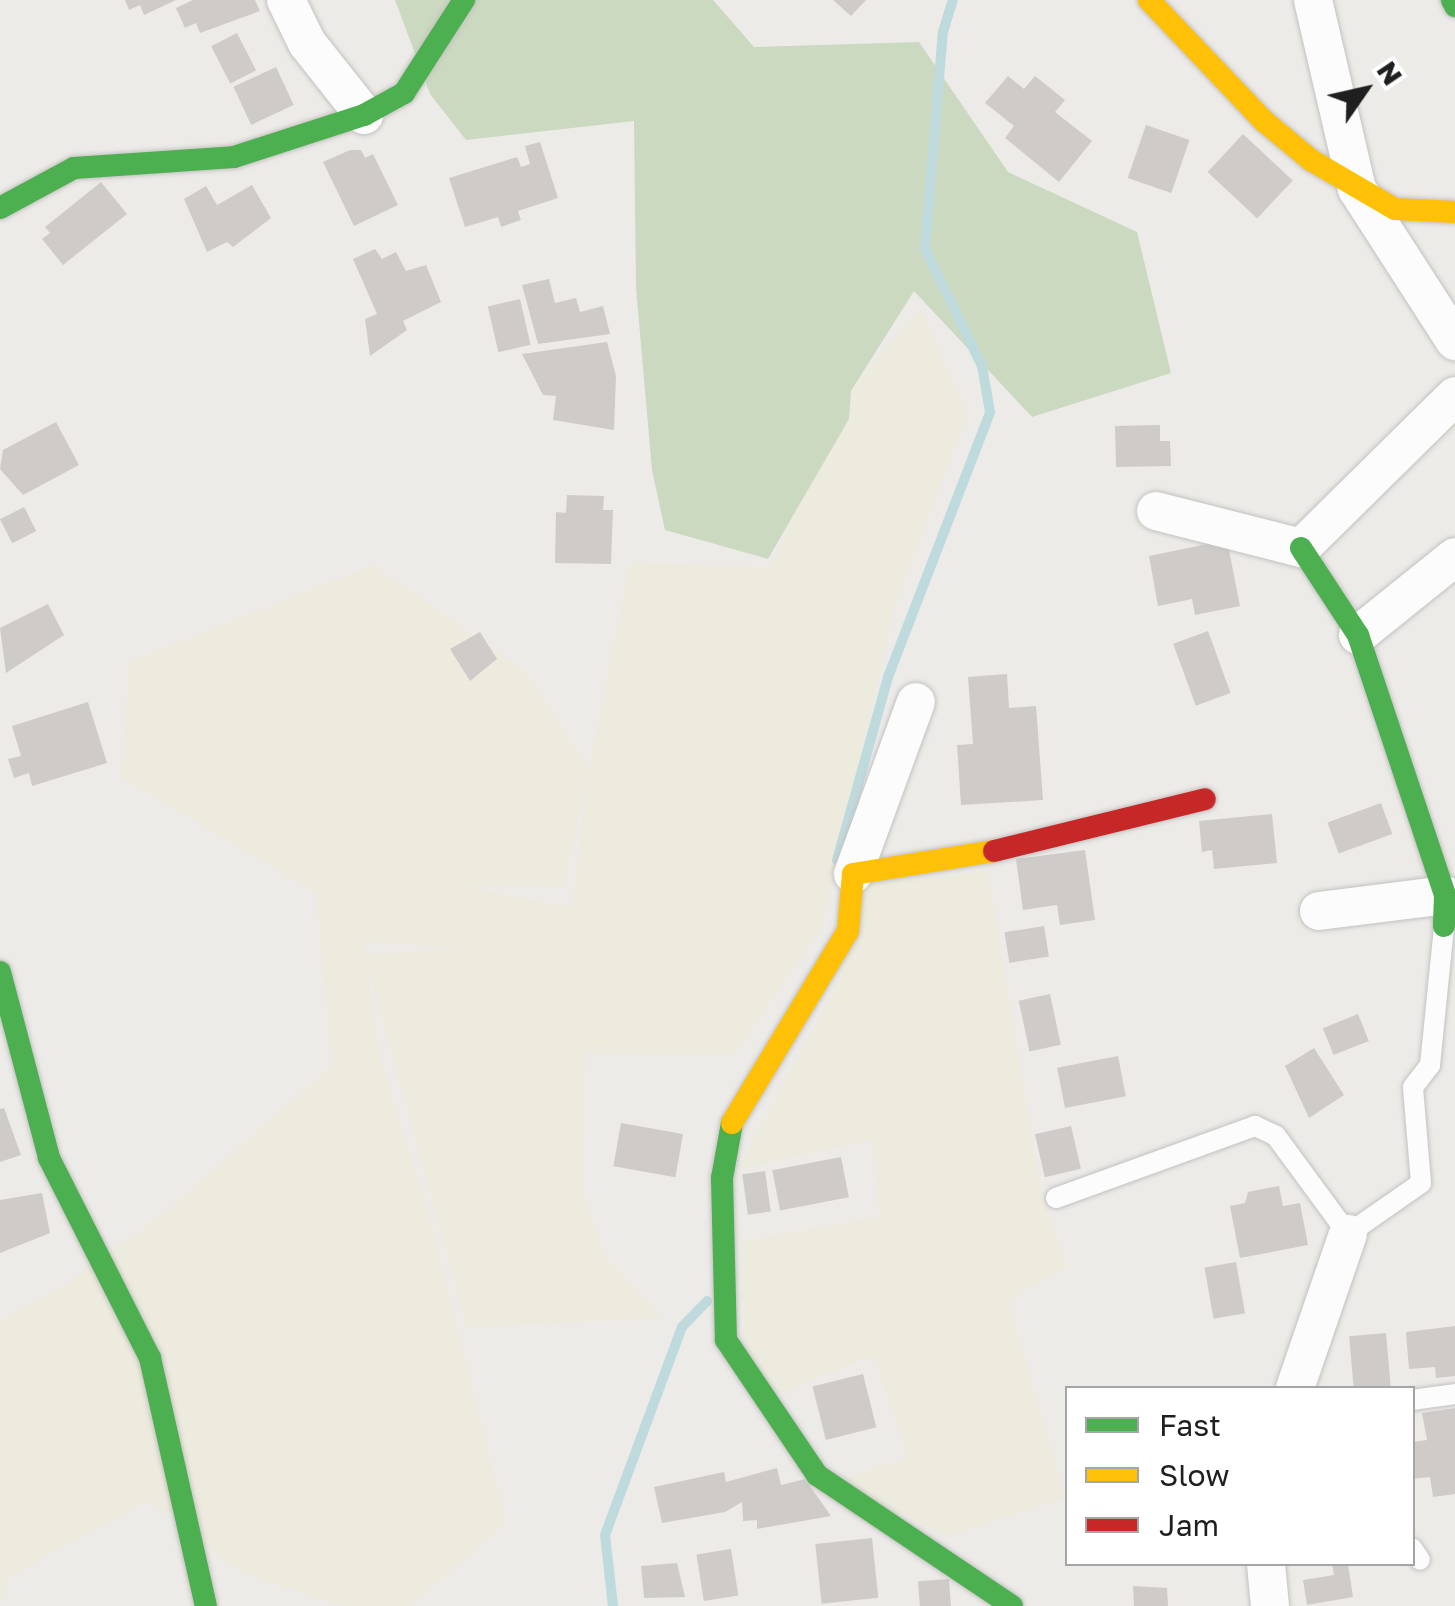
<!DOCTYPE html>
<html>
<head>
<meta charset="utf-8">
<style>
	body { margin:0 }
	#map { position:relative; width:1455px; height:1606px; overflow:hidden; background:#edebe8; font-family:"Golos Text",sans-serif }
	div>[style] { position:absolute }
	.farmland>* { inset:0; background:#ecebdd }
	.forest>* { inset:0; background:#cbd9c0 }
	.stream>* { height:10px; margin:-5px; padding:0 5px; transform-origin:5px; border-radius:5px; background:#bfdadd }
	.building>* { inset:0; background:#cecbc9; transform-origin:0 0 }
	.roads { filter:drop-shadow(0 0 2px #c3c2c0) drop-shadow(0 0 2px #c3c2c0) }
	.lane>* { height:20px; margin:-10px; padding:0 10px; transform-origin:10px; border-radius:10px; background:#fcfcfc }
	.street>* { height:38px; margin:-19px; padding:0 19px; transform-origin:19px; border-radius:19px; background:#fcfcfc }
	.fast>* { height:22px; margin:-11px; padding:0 11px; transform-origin:11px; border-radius:11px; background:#4caf50 }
	.slow>* { height:22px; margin:-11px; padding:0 11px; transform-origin:11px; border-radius:11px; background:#ffc107 }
	.jam>* { height:22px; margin:-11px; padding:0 11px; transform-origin:11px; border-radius:11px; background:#c62828 }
	span { translate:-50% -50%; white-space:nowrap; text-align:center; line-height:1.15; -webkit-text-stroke:10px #fff; paint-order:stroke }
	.legend { position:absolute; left:1065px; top:1386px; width:350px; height:180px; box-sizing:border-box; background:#fff; border:2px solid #a5a5a5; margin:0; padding:12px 18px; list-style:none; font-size:30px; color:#1f1f1f }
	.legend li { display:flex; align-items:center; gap:20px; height:50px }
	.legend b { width:50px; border:2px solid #a5a5a5 }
	.north { position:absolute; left:1315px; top:40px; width:100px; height:100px; -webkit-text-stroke:8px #fff; paint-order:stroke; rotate:56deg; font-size:28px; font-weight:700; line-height:40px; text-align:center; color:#1f1f1f }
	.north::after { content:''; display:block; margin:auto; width:35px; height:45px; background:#1f1f1f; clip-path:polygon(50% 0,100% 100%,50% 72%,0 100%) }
</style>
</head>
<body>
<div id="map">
	<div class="farmland">
		<i style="clip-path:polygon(evenodd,921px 308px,967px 416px,895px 605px,822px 926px,735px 1055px,586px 1053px,582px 1189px,605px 1256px,663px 1318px,467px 1327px,368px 966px,379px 1054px,429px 1214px,506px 1524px,409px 1606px,343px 1606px,243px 1574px,148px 1501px,11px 1576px,0 1606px,0 1321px,67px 1283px,166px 1212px,332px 1066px,316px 893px,121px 777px,129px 662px,373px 565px,525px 671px,589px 770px,630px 563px,771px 567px,851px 391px,921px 308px,589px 770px,572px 908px,461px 885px,564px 886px,589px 770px,921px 308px,364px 941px,452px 948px,453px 949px,366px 955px,364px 941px)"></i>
		<i style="clip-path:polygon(988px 872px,1041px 1192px,1067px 1267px,1008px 1301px,1066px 1498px,946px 1536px,837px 1482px,908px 1457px,873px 1355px,769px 1398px,744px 1337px,742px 1241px,879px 1217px,873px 1140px,738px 1169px,837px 984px,868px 884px)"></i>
	</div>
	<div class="forest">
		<i style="clip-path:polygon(395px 0,713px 0,754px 47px,919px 42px,1008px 172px,1137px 232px,1171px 373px,1032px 417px,914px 291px,851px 391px,849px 419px,768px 559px,665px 530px,652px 470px,636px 288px,634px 121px,466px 140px,430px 94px)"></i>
	</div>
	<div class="stream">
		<i style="left:837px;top:860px;width:190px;rotate:-74.4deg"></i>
		<i style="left:888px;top:677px;width:284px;rotate:-68.9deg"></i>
		<i style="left:990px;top:412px;width:47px;rotate:-99.9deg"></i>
		<i style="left:982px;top:366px;width:130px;rotate:-116deg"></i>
		<i style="left:925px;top:249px;width:218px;rotate:-85.3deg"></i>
		<i style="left:943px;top:32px;width:34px;rotate:-73deg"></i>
		<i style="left:613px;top:1606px;width:71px;rotate:-96.4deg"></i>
		<i style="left:605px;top:1535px;width:222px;rotate:-69.7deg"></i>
		<i style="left:682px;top:1327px;width:36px;rotate:-46deg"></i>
	</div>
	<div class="building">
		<i style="clip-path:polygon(125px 0,176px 0,144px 15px,140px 5px,129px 10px)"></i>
		<i style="clip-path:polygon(193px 0,255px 0,260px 11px,200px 33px,196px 23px,185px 28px,176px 8px)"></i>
		<i style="clip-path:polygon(833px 0,866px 0,851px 16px)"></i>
		<i style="left:237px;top:33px;width:42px;height:29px;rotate:63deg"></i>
		<i style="left:276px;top:67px;width:42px;height:47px;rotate:65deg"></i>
		<i style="clip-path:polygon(1008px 76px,1024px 89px,1035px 76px,1065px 100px,1055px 112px,1092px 141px,1059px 182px,1005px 138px,1014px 126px,985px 103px)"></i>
		<i style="left:1146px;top:125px;width:46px;height:56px;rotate:19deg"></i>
		<i style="left:1243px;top:134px;width:68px;height:52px;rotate:43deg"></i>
		<i style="clip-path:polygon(540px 142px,558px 198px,518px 211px,521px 220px,501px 227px,498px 217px,465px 227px,449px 178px,517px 157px,521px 167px,530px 164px,525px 146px)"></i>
		<i style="clip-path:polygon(350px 150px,361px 150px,365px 158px,373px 154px,398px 205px,354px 226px,323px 162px)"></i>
		<i style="clip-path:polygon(101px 182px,127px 214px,63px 265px,42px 239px,50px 233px,45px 227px)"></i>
		<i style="clip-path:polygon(252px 185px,271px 218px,233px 247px,227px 242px,207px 252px,184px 199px,206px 186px,217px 205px)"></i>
		<i style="clip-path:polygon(375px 249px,382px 259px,396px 252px,406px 271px,426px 265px,441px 302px,403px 321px,407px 330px,370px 356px,365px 319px,377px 314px,353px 259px)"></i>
		<i style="clip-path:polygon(549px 279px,555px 303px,576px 298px,580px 312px,603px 306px,610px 334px,538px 344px,522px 285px)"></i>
		<i style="left:520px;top:299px;width:47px;height:33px;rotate:77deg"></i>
		<i style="clip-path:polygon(607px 342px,616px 376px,614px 430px,553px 420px,556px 396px,543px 395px,522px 354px)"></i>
		<i style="clip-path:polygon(56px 422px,79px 465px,23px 495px,0 469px,3px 450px)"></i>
		<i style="clip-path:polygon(1160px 425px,1160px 441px,1170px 441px,1171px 466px,1116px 467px,1115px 426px)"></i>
		<i style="clip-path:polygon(567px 495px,604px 496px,603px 510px,613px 510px,611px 564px,555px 563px,556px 512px,566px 513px)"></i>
		<i style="left:24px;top:507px;width:27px;height:27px;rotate:63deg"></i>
		<i style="clip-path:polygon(1227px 540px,1240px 606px,1195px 615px,1192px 599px,1158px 606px,1149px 556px)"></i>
		<i style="clip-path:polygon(48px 604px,64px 635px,6px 673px,0 628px)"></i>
		<i style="left:1208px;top:631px;width:66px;height:37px;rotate:70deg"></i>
		<i style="clip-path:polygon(480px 632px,497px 659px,470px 681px,450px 649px)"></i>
		<i style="clip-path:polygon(1007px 674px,1009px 708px,1036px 706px,1043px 800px,961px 805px,957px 745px,973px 744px,968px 677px)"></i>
		<i style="clip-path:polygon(88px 702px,107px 763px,32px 786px,29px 773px,14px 778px,8px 759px,21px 756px,12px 726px)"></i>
		<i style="left:1381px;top:803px;width:33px;height:57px;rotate:70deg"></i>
		<i style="clip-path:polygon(1272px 814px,1277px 863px,1214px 869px,1212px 850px,1202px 852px,1199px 821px)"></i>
		<i style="clip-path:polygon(1085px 850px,1095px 920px,1060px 925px,1057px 905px,1023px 910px,1016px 859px)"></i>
		<i style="left:1044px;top:926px;width:31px;height:40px;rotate:81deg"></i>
		<i style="left:1050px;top:994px;width:52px;height:32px;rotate:78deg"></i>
		<i style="left:1358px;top:1014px;width:29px;height:38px;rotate:68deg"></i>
		<i style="clip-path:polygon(1314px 1048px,1344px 1095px,1309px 1118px,1285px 1066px)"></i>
		<i style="left:1118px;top:1056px;width:41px;height:62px;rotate:79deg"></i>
		<i style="clip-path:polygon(4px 1108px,21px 1155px,0 1162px,0 1109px)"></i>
		<i style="left:621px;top:1123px;width:63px;height:44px;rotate:10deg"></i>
		<i style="left:1071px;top:1126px;width:44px;height:37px;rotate:77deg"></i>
		<i style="left:841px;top:1157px;width:41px;height:70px;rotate:79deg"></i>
		<i style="left:765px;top:1171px;width:41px;height:23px;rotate:82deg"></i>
		<i style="clip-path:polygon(1279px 1186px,1283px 1206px,1300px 1203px,1308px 1245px,1240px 1258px,1230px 1206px,1245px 1203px,1248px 1192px)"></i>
		<i style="clip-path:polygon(42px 1193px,50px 1233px,0 1253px,0 1200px)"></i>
		<i style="left:1236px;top:1262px;width:52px;height:32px;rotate:80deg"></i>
		<i style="clip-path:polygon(1455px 1326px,1455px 1376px,1436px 1378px,1435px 1367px,1409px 1369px,1406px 1332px)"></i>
		<i style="left:1386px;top:1333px;width:55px;height:37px;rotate:85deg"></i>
		<i style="left:863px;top:1374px;width:55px;height:52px;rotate:76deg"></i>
		<i style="clip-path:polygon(1455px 1408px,1455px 1494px,1433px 1497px,1430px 1477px,1412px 1479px,1412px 1442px,1427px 1440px,1422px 1413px)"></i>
		<i style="clip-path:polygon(777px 1468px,781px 1485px,805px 1479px,831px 1516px,757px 1529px,757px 1520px,743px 1521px,742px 1502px,725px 1512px,662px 1523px,654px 1487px,724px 1472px,726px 1482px)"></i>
		<i style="left:872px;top:1538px;width:60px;height:57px;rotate:84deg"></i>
		<i style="left:731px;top:1549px;width:47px;height:35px;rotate:81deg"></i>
		<i style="clip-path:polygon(677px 1563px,685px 1597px,644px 1598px,641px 1566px)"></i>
		<i style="clip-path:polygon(1332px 1564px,1348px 1564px,1353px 1597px,1307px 1605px,1303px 1580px,1334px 1575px)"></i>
		<i style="left:949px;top:1579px;width:27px;height:31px;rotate:86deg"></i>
		<i style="clip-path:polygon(1133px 1586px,1167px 1588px,1168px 1606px,1134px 1606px)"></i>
	</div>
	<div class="roads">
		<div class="lane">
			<i style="left:1056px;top:1198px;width:212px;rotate:-19.9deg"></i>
			<i style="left:1255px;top:1126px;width:23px;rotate:25deg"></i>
			<i style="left:1276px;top:1136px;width:122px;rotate:53.7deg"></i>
			<i style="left:1348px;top:1234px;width:89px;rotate:-34.9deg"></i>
			<i style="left:1421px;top:1183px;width:96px;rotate:-94.8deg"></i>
			<i style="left:1413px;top:1087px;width:28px;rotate:-52deg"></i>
			<i style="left:1430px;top:1065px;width:138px;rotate:-84.2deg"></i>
			<i style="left:1412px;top:1400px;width:43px;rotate:-7.9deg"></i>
			<i style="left:1412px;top:1548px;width:14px;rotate:56deg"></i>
		</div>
		<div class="street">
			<i style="left:286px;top:0;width:48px;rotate:64deg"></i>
			<i style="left:307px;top:43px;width:92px;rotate:51.6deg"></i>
			<i style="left:1313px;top:0;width:194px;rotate:76.9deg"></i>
			<i style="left:1357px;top:189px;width:181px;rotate:57.2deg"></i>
			<i style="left:1156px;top:511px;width:150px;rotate:14.3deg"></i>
			<i style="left:1301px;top:548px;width:216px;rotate:-44.6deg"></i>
			<i style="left:1358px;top:635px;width:124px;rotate:-38.8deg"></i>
			<i style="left:853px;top:874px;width:183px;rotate:-69.9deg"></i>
			<i style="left:1319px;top:911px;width:127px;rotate:-7.2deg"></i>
			<i style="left:1295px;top:1388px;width:163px;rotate:-71deg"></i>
			<i style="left:1266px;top:1564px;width:42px;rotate:84.6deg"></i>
		</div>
		<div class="fast">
			<i style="left:1452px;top:0;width:7px;rotate:63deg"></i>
			<i style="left:0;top:208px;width:84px;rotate:-28.4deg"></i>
			<i style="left:74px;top:168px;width:160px;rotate:-3.9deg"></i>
			<i style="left:234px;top:157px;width:137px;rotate:-17.9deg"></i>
			<i style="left:364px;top:115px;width:46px;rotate:-28.8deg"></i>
			<i style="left:404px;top:93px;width:111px;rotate:-57.2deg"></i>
			<i style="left:1301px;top:548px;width:104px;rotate:56.8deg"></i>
			<i style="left:1358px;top:635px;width:274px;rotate:71.5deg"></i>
			<i style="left:1445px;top:895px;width:31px;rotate:92deg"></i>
			<i style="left:0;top:972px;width:192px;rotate:75.2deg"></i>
			<i style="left:49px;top:1158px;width:224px;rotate:63.2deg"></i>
			<i style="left:150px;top:1358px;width:254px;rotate:77.3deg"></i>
			<i style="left:732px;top:1123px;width:56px;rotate:100.3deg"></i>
			<i style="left:722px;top:1178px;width:162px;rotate:88.6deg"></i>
			<i style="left:726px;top:1340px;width:163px;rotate:56deg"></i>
			<i style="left:817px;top:1475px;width:235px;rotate:33.9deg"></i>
		</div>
		<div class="slow">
			<i style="left:1149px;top:0;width:167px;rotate:46.5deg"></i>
			<i style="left:1264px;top:121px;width:61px;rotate:39.7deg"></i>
			<i style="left:1311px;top:160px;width:97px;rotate:30.3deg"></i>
			<i style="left:1395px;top:209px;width:60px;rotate:2.9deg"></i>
			<i style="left:732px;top:1123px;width:224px;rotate:-58.9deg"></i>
			<i style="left:848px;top:931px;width:57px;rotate:-85deg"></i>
			<i style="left:853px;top:874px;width:143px;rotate:-9.3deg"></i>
		</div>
		<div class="jam">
			<i style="left:994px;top:851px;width:217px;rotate:-13.8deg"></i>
		</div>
	</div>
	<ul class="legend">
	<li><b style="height:12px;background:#4caf50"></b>Fast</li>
	<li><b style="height:12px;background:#ffc107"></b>Slow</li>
	<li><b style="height:12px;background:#c62828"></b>Jam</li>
	</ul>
	<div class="north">N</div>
</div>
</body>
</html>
